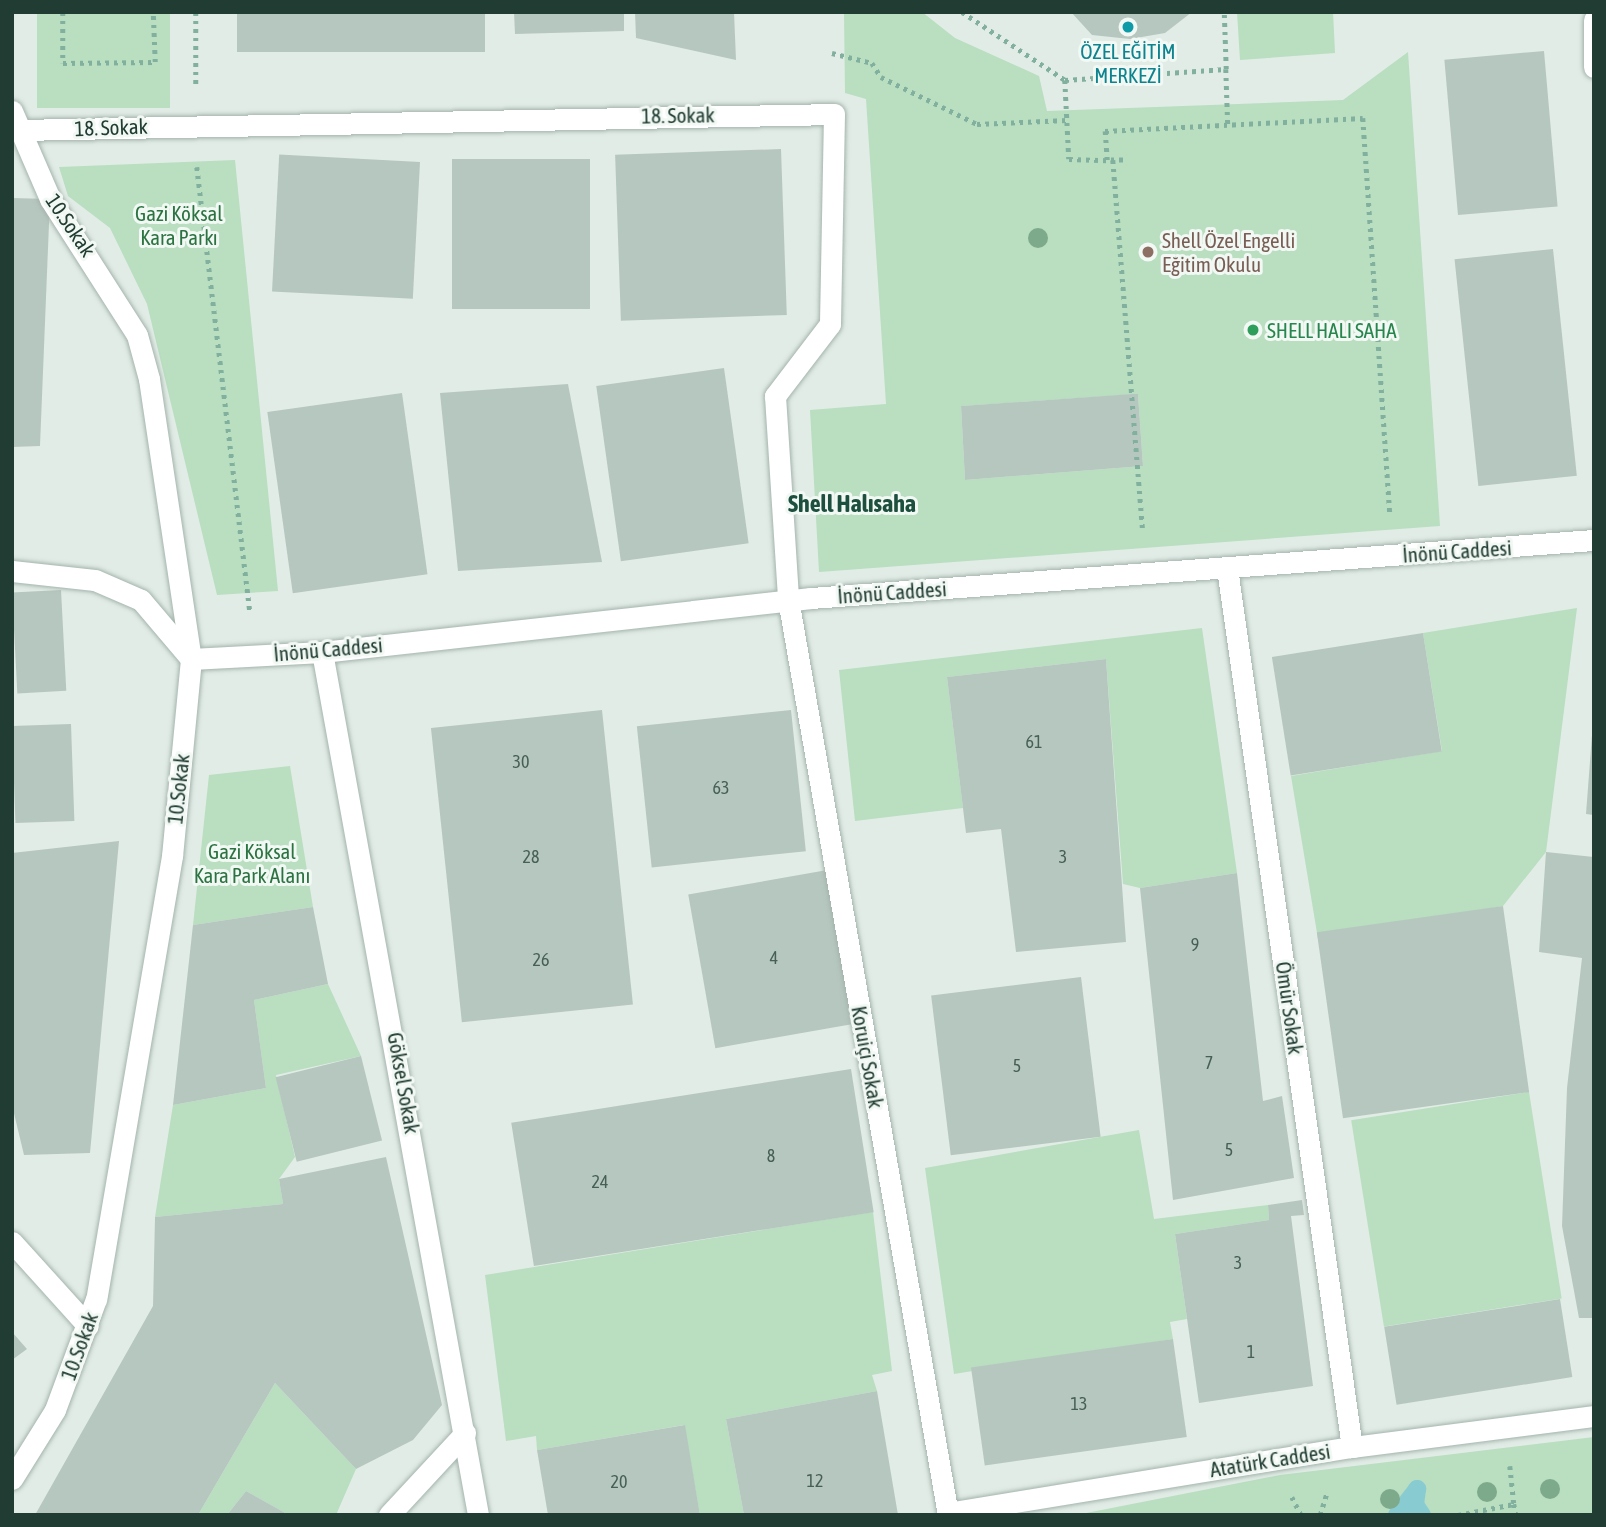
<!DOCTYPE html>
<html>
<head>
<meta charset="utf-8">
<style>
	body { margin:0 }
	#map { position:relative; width:1606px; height:1527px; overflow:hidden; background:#e1ece6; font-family:"Asap Condensed",sans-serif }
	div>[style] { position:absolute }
	.green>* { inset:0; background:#b9dec0; transform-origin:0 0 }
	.stream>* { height:18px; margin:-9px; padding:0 9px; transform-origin:9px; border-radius:9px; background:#88ccd2 }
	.building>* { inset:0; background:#b6c7bf; transform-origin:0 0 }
	.path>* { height:4.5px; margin-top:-2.25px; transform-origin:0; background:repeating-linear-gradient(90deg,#81b09e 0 3.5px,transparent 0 8.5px) }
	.roads { filter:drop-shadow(0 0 2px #a4b4ad) drop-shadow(0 0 2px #a4b4ad) }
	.minor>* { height:21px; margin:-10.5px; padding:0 10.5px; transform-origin:10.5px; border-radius:10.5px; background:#fff }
	.trees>* { width:20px; height:20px; margin:-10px; border-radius:50%; background:#7daa8b }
	.dots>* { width:19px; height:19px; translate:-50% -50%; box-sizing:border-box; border:4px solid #f2f8f4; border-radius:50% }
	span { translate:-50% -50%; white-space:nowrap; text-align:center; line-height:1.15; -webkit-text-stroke:6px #f2f8f4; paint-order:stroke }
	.number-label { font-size:18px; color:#466056 }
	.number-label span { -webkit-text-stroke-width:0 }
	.culture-label { font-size:21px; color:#0d838f }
	.street-label { font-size:21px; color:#213d33 }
	.park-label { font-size:21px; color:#2b7441 }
	.education-label { font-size:21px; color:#785e54 }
	.left { translate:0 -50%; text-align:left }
	.leisure-label { font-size:21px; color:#27864d }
	.quarter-label { font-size:24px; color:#1d4f3f; font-weight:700 }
	.frame { position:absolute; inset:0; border:14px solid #213d33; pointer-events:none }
</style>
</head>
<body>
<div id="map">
	<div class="green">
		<i style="left:37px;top:12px;width:133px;height:96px"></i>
		<i style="clip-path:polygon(evenodd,844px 12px,922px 12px,955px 38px,1039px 76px,1047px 111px,1343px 100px,1408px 52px,1440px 526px,819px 572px,810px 410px,886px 404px,866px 99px,845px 93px,844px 12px,1138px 394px,1143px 466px,965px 480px,961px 406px,1138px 394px)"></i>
		<i style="clip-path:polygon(1237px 12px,1333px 12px,1335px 53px,1240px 60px)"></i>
		<i style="clip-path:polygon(235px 160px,278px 591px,217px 595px,147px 304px,110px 228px,68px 196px,59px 167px)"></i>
		<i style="clip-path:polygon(1577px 608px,1546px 852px,1503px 906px,1318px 939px,1291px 776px,1442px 751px,1423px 633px)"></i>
		<i style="clip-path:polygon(1202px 628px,1237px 873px,1140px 888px,1123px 884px,1106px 659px,947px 677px,963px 808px,855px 821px,839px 670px)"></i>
		<i style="clip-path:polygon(290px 766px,313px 907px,193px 925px,209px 775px)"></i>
		<i style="clip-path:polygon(328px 984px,361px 1056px,276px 1075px,295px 1157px,279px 1179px,283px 1204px,155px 1217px,173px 1105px,266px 1088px,254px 1000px)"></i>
		<i style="left:1529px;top:1092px;width:209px;height:180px;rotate:81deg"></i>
		<i style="clip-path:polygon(1139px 1130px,1154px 1219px,1268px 1205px,1269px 1220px,1175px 1234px,1187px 1319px,1170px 1322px,1173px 1339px,954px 1374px,925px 1168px)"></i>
		<i style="clip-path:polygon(873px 1212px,892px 1371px,872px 1375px,877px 1391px,726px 1419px,744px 1515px,700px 1515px,684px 1425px,537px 1450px,536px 1436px,506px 1441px,485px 1275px)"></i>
		<i style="clip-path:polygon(275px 1383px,356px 1469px,336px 1515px,289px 1515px,246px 1491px,227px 1515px,198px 1515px)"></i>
		<i style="clip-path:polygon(1594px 1437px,1594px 1515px,1076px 1515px,1280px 1475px)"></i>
	</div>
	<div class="stream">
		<i style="left:1417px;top:1489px;width:16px;rotate:97deg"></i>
		<i style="left:1415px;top:1505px;width:12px;rotate:55deg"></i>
		<i style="left:1397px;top:1515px;width:33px;rotate:-52deg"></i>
	</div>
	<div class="building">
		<i style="left:237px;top:12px;width:248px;height:40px"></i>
		<i style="clip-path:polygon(514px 12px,624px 12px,624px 31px,515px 34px)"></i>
		<i style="clip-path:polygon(635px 12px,734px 12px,736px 60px,636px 38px)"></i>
		<i style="clip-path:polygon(1071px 12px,1192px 12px,1165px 33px,1130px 39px,1092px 35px)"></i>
		<i style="left:1544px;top:51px;width:156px;height:100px;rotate:85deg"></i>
		<i style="left:781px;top:149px;width:166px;height:166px;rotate:88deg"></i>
		<i style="left:452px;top:159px;width:138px;height:150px"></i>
		<i style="left:420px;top:162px;width:137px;height:141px;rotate:93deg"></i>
		<i style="clip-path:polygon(12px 198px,50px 199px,40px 446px,12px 447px)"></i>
		<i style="left:1553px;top:249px;width:228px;height:99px;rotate:84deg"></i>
		<i style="left:724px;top:368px;width:177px;height:129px;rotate:82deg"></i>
		<i style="clip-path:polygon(568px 384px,602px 562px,458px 571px,440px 393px)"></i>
		<i style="left:402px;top:393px;width:183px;height:136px;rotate:82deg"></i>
		<i style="clip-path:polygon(1132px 394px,1138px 394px,1143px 466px,965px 480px,961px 406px)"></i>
		<i style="left:61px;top:590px;width:101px;height:49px;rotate:87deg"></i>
		<i style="left:1423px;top:633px;width:120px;height:153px;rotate:81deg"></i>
		<i style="clip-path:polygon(1106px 659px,1126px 942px,1016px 952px,1001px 829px,966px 833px,947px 677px)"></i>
		<i style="left:602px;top:710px;width:296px;height:172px;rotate:84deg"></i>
		<i style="left:791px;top:710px;width:142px;height:155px;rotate:84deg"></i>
		<i style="left:71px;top:724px;width:97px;height:59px;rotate:88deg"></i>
		<i style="clip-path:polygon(1592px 735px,1594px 735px,1594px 815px,1586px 814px)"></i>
		<i style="clip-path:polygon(119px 841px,90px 1153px,24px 1155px,12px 1105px,12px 853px)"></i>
		<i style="clip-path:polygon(1546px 852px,1594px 857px,1594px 1318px,1579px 1318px,1562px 1226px,1567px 1088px,1582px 958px,1539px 952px)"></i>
		<i style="left:833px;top:869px;width:156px;height:147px;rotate:80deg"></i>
		<i style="clip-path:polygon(1237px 873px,1263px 1101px,1282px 1096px,1294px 1178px,1173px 1200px,1140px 888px)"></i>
		<i style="left:1503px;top:906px;width:188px;height:188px;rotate:82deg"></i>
		<i style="clip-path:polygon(313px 907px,328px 984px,254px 1000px,266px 1088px,173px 1105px,193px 925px)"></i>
		<i style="left:1081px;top:977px;width:161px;height:151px;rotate:83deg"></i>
		<i style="left:361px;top:1056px;width:87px;height:88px;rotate:76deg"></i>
		<i style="left:851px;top:1069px;width:145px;height:344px;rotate:81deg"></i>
		<i style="clip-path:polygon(386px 1157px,442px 1405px,413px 1440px,356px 1469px,275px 1383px,198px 1515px,35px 1515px,153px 1306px,155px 1217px,283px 1204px,279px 1179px)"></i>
		<i style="clip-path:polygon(1302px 1200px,1304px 1215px,1291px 1216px,1313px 1386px,1199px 1403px,1175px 1234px,1269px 1220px,1268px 1205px)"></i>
		<i style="left:1560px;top:1299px;width:79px;height:178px;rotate:81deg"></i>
		<i style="clip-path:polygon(12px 1332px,27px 1349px,12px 1360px)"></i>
		<i style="left:1173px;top:1339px;width:99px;height:204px;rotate:82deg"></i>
		<i style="clip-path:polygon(877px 1391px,898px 1515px,744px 1515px,726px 1419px)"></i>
		<i style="clip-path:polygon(685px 1425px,700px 1515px,548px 1515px,537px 1450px)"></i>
		<i style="clip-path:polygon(246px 1491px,289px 1515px,227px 1515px)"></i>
	</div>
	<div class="path">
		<i style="left:63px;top:12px;width:51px;rotate:90deg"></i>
		<i style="left:63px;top:63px;width:92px;rotate:-0.6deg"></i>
		<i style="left:155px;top:62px;width:50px;rotate:-92.3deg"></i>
		<i style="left:196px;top:12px;width:73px;rotate:90deg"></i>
		<i style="left:962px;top:12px;width:123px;rotate:33.4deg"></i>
		<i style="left:1065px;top:80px;width:161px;rotate:-3.9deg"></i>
		<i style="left:1226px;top:69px;width:57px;rotate:-92deg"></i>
		<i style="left:832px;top:53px;width:41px;rotate:14deg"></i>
		<i style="left:872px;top:63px;width:17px;rotate:57deg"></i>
		<i style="left:881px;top:77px;width:107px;rotate:26.1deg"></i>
		<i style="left:977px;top:124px;width:90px;rotate:-2.5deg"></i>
		<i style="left:1226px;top:69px;width:57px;rotate:88deg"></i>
		<i style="left:1065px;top:80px;width:79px;rotate:87.1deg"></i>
		<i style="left:1069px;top:159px;width:38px;rotate:2deg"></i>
		<i style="left:1113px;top:160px;width:373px;rotate:85.4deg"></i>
		<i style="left:1123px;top:160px;width:16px;rotate:180deg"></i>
		<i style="left:1107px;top:160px;width:29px;rotate:-94deg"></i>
		<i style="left:1105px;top:131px;width:258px;rotate:-2.9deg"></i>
		<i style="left:1363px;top:118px;width:397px;rotate:86.1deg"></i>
		<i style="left:197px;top:167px;width:450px;rotate:83.2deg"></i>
		<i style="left:1510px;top:1466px;width:38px;rotate:84deg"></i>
		<i style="left:1292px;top:1497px;width:20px;rotate:63deg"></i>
		<i style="left:1320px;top:1515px;width:24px;rotate:-73deg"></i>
		<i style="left:1458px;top:1515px;width:57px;rotate:-11.1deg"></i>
		<i style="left:1514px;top:1504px;width:11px;rotate:80deg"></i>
	</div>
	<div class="roads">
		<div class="minor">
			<i style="left:1594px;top:20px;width:47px;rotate:90deg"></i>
			<i style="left:12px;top:111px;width:96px;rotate:66.6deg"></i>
			<i style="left:50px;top:199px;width:161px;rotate:57.4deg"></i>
			<i style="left:137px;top:335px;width:46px;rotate:74.7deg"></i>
			<i style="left:149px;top:379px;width:283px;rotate:81.5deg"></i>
			<i style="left:191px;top:659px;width:198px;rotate:95.5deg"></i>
			<i style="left:172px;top:856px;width:449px;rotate:99.7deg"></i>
			<i style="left:96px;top:1299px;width:118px;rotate:110.3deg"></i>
			<i style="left:55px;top:1410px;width:81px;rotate:121.9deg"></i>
			<i style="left:18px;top:130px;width:816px;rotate:-1.12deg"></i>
			<i style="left:834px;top:114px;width:210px;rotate:91.1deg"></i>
			<i style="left:830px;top:324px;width:91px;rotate:127.4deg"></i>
			<i style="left:775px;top:396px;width:203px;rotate:86.3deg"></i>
			<i style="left:788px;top:599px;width:930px;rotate:80.09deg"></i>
			<i style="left:1227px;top:568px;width:888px;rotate:81.91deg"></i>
			<i style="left:12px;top:571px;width:83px;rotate:6.2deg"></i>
			<i style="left:95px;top:580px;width:50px;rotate:23.5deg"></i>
			<i style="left:141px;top:600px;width:77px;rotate:49.7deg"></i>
			<i style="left:322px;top:652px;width:877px;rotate:79.75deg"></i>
			<i style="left:191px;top:659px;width:131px;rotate:-3.1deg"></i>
			<i style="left:322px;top:652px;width:492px;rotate:-6.3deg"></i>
			<i style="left:811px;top:598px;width:785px;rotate:-4.24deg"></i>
			<i style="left:12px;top:1242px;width:113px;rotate:47.9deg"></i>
			<i style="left:948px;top:1513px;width:409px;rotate:-9.3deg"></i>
			<i style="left:1352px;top:1447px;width:244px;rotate:-7.3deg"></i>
			<i style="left:389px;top:1515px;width:112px;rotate:-47.2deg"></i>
		</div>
	</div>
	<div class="trees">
		<i style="left:1038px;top:238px"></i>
		<i style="left:1550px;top:1489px"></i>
		<i style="left:1487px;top:1492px"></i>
		<i style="left:1390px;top:1499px"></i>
	</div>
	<div class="dots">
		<i style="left:1128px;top:27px;background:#0f9aa8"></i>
		<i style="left:1148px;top:252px;background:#8d6e63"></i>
		<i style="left:1253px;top:330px;background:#2e9e5b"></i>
	</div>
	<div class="number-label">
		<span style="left:1034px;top:742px">61</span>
		<span style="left:521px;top:762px">30</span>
		<span style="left:721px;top:788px">63</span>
		<span style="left:531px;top:857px">28</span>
		<span style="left:1063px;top:857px">3</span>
		<span style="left:1195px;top:945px">9</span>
		<span style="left:774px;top:958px">4</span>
		<span style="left:541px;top:960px">26</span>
		<span style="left:1209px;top:1063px">7</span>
		<span style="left:1017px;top:1066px">5</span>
		<span style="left:1229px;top:1150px">5</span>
		<span style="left:771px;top:1156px">8</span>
		<span style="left:600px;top:1182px">24</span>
		<span style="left:1238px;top:1263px">3</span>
		<span style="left:1251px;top:1352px">1</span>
		<span style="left:1079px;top:1404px">13</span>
		<span style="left:815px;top:1481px">12</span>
		<span style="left:619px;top:1482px">20</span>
	</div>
	<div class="culture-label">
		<span style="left:1128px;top:63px">ÖZEL EĞİTİM<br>MERKEZİ</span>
	</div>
	<div class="street-label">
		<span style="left:678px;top:115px;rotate:-1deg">18. Sokak</span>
		<span style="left:111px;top:127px;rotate:-2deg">18. Sokak</span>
		<span style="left:71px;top:225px;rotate:56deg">10.Sokak</span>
		<span style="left:1457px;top:551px;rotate:-4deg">İnönü Caddesi</span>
		<span style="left:892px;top:592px;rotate:-4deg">İnönü Caddesi</span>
		<span style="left:328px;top:649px;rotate:-5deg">İnönü Caddesi</span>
		<span style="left:178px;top:789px;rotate:-84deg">10.Sokak</span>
		<span style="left:1290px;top:1008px;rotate:82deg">Ömür Sokak</span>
		<span style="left:868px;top:1057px;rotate:80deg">Koruiçi Sokak</span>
		<span style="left:404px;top:1083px;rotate:80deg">Göksel Sokak</span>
		<span style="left:79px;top:1346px;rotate:-70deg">10.Sokak</span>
		<span style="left:1270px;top:1460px;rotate:-9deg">Atatürk Caddesi</span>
	</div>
	<div class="park-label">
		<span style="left:179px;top:225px">Gazi Köksal<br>Kara Parkı</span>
		<span style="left:252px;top:863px">Gazi Köksal<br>Kara Park Alanı</span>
	</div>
	<div class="education-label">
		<span class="left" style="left:1162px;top:252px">Shell Özel Engelli<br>Eğitim Okulu</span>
	</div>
	<div class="leisure-label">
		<span class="left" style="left:1267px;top:330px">SHELL HALI SAHA</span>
	</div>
	<div class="quarter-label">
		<span style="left:852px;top:504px">Shell Halısaha</span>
	</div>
	<div class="frame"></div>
</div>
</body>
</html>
